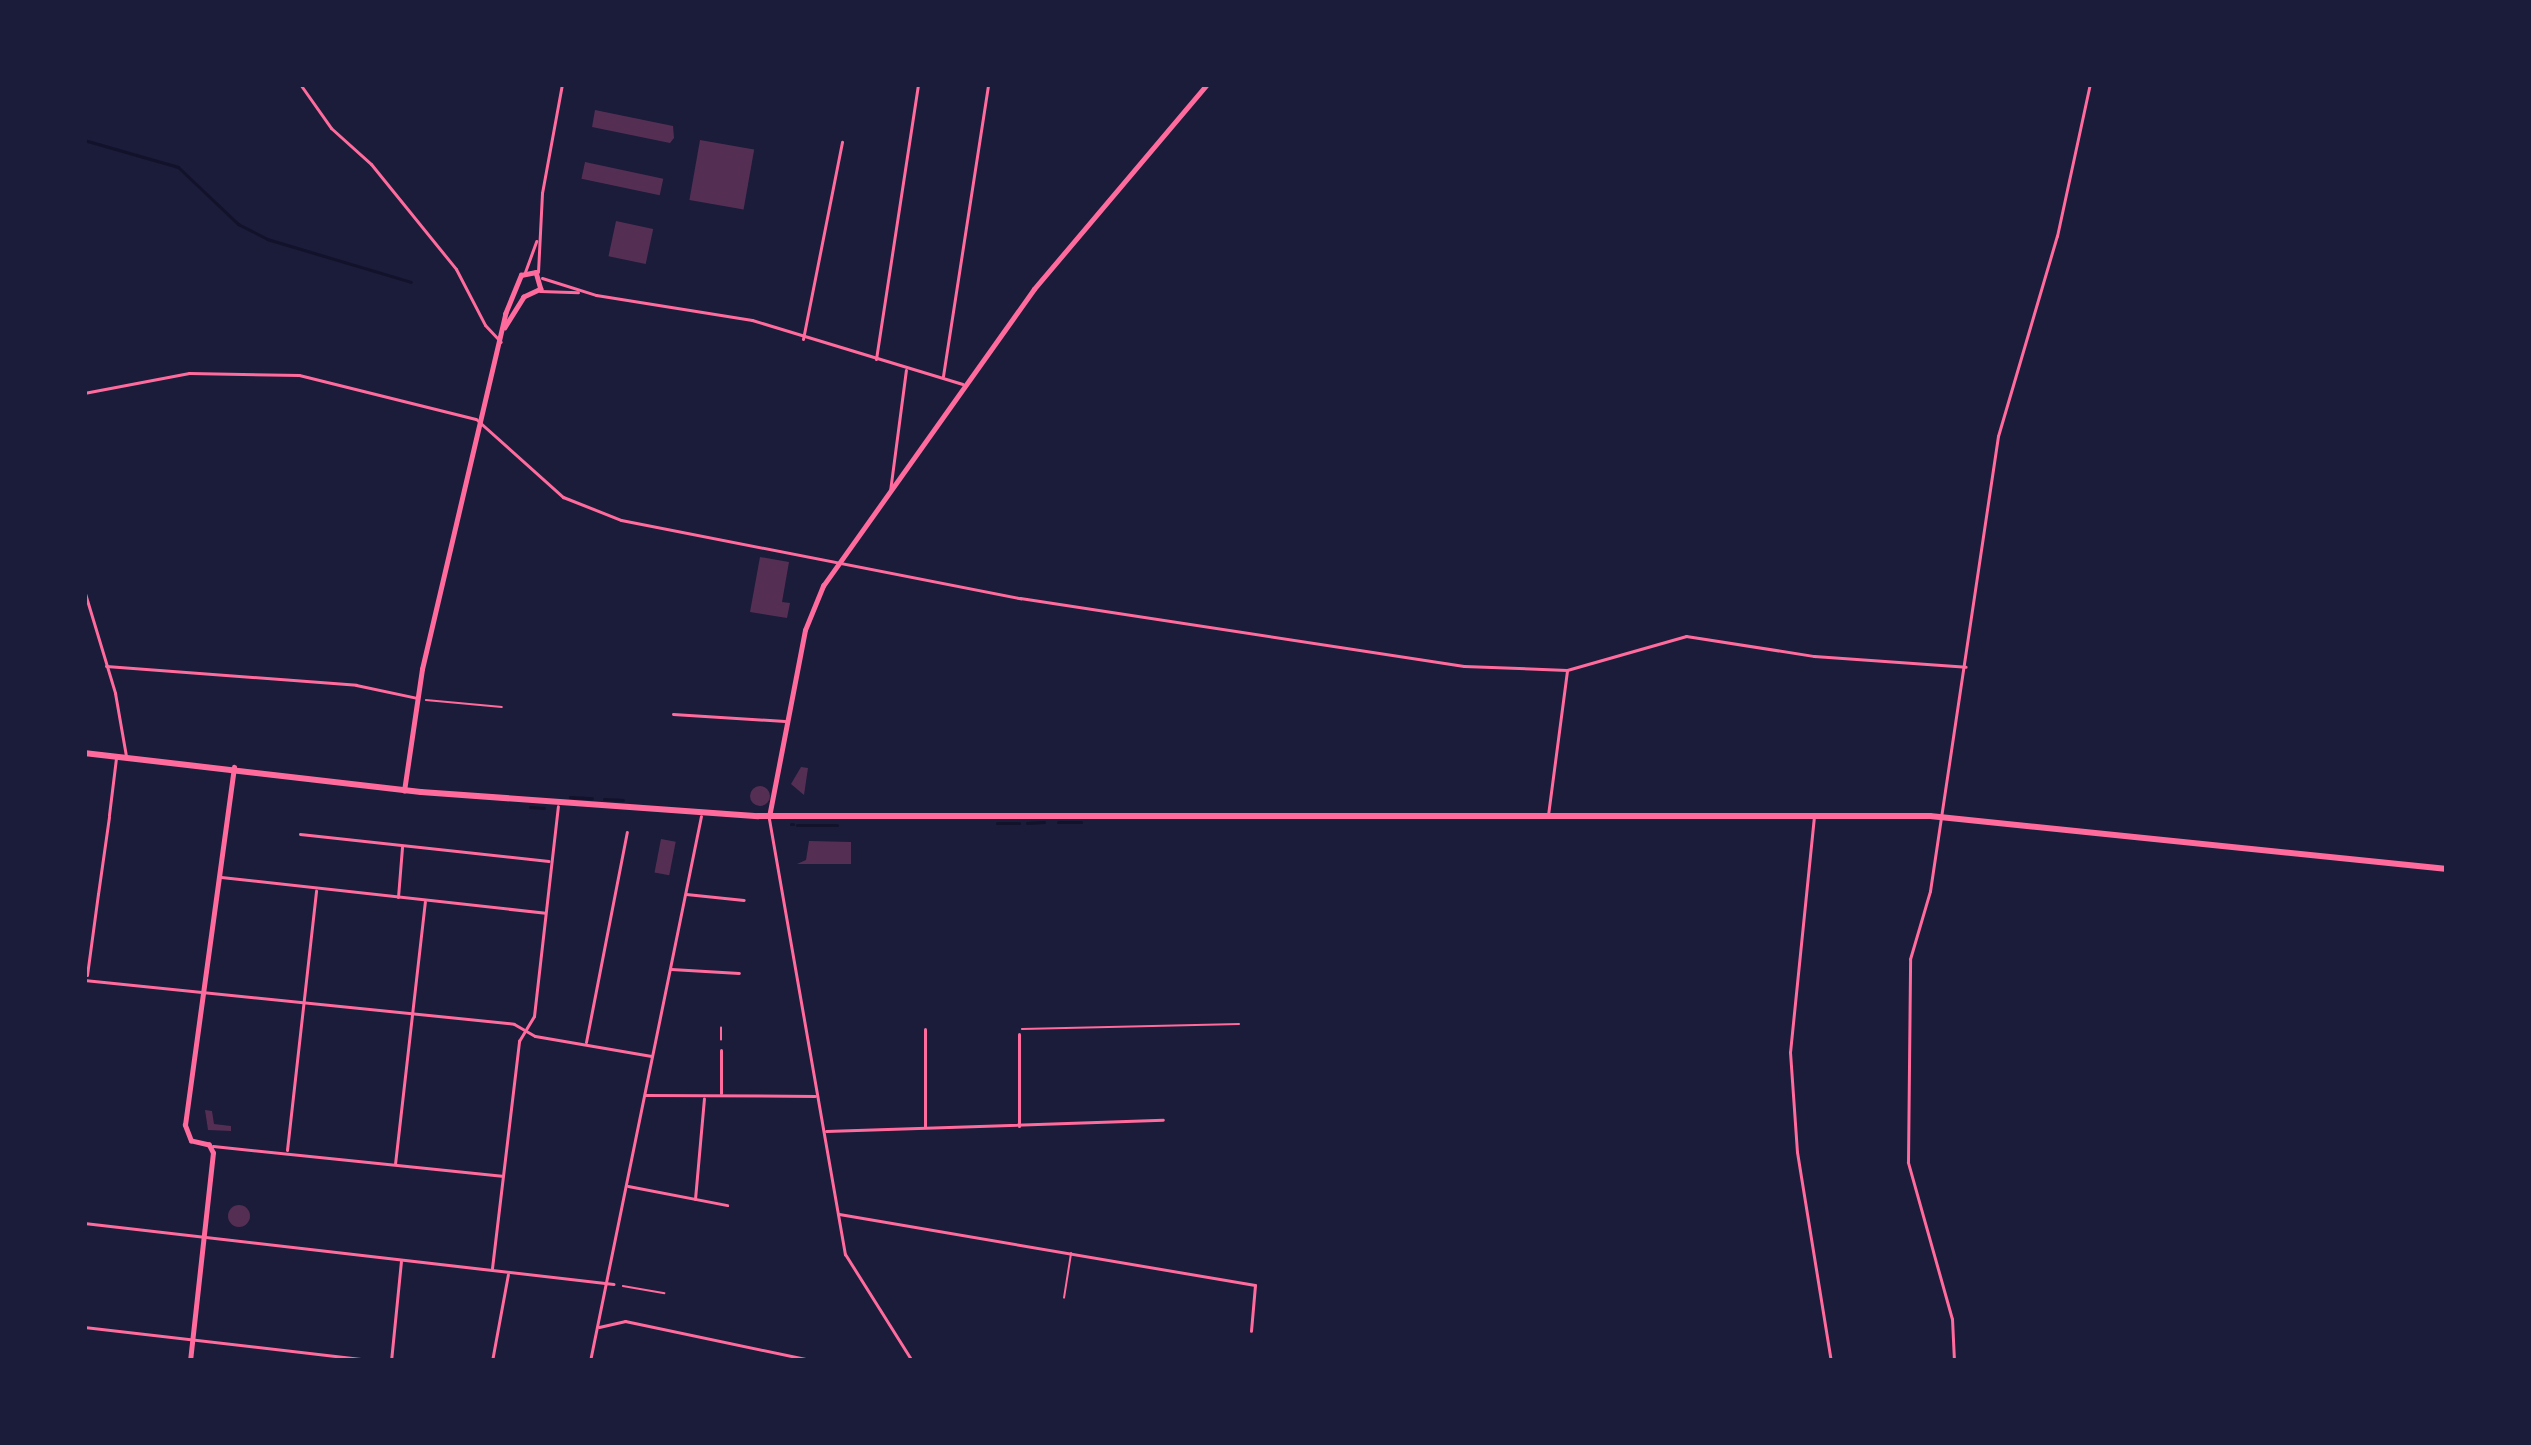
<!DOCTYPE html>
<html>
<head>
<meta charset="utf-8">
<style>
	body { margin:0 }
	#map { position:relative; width:2531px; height:1445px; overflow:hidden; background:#1b1b3a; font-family:"Noto Sans",sans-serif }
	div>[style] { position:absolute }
	.stream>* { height:3px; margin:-1.5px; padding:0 1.5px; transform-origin:1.5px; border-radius:1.5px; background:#12122b }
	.building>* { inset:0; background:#542f53; transform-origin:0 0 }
	.round { border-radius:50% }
	.path>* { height:1.5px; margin:-0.75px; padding:0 0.75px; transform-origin:0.75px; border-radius:0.75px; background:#ff6b9d }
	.service>* { height:1.5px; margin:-0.75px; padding:0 0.75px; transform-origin:0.75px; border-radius:0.75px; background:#ff6b9d }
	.pedestrian>* { height:3px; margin:-1.5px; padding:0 1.5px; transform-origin:1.5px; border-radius:1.5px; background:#ff6b9d }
	.minor>* { height:3px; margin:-1.5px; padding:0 1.5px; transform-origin:1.5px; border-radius:1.5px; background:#ff6b9d }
	.tertiary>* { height:4.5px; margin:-2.25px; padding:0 2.25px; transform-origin:2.25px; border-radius:2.25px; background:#ff6b9d }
	.primary>* { height:6px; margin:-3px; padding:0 3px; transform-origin:3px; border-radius:3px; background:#ff6b9d }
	span { translate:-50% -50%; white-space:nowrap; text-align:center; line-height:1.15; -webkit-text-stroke:9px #1b1b3a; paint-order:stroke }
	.frame { position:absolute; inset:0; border:87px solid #1b1b3a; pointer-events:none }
</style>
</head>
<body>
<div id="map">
	<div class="stream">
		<i style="left:84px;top:140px;width:98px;rotate:16deg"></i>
		<i style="left:178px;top:167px;width:83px;rotate:43.5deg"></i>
		<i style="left:238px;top:224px;width:33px;rotate:27deg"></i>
		<i style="left:267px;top:239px;width:150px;rotate:16.6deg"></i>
		<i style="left:570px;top:797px;width:22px;rotate:3deg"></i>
		<i style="left:604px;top:799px;width:19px;rotate:3deg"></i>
		<i style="left:530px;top:807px;width:14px;rotate:4deg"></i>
		<i style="left:1058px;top:822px;width:23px"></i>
		<i style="left:997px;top:823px;width:22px"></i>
		<i style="left:1027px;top:823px;width:17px;rotate:-3deg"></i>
		<i style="left:791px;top:824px;width:2px"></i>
		<i style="left:797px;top:825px;width:40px"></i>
	</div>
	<div class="building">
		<i style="clip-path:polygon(595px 110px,673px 126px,674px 138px,670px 143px,592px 127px)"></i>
		<i style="left:700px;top:140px;width:55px;height:61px;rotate:10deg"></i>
		<i style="left:585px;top:162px;width:80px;height:17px;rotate:12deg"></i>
		<i style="left:616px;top:221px;width:38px;height:36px;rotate:12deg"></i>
		<i style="clip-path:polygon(760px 557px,789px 562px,782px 602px,790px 603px,787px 618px,750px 612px)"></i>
		<i style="clip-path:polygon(801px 767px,808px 768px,804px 795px,791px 784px)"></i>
		<i class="round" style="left:750px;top:786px;width:20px;height:20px"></i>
		<i style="left:661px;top:839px;width:15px;height:34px;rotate:11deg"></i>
		<i style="clip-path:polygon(809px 841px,851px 842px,851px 864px,797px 864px,806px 860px)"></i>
		<i style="clip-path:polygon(205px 1110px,212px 1111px,214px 1124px,231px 1126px,231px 1131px,208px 1130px)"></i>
		<i class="round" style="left:228px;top:1205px;width:22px;height:22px"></i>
	</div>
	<div class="path">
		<i style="left:426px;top:700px;width:76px;rotate:5.3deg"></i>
		<i style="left:1022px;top:1029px;width:217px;rotate:-1.3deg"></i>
		<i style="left:721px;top:1040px;width:12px;rotate:-90deg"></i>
		<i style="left:623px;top:1286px;width:42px;rotate:9.7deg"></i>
	</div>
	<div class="service">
		<i style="left:1064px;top:1298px;width:45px;rotate:-81deg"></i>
	</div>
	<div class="pedestrian">
		<i style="left:98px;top:894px;width:78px;rotate:-81.9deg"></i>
	</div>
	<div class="minor">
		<i style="left:300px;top:84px;width:54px;rotate:54.8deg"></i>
		<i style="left:331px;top:128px;width:54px;rotate:42deg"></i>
		<i style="left:371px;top:164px;width:135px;rotate:51deg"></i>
		<i style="left:456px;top:269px;width:63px;rotate:62.6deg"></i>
		<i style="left:485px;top:325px;width:23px;rotate:47deg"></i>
		<i style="left:525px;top:272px;width:33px;rotate:-70deg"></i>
		<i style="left:538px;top:272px;width:79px;rotate:-87.1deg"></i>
		<i style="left:542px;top:193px;width:111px;rotate:-79.6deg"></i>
		<i style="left:542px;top:278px;width:57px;rotate:17.5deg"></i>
		<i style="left:596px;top:295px;width:158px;rotate:9.1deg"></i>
		<i style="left:752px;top:320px;width:220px;rotate:16.9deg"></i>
		<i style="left:540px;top:291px;width:38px;rotate:2deg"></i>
		<i style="left:803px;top:339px;width:201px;rotate:-78.8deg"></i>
		<i style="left:876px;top:359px;width:278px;rotate:-81.3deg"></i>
		<i style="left:943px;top:376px;width:295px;rotate:-81.2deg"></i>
		<i style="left:84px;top:393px;width:107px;rotate:-10.8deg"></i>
		<i style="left:189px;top:373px;width:110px;rotate:1deg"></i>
		<i style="left:299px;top:375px;width:182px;rotate:14deg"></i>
		<i style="left:476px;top:419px;width:117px;rotate:41.9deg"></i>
		<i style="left:563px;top:497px;width:62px;rotate:21.6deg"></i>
		<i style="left:621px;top:520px;width:407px;rotate:11.1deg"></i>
		<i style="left:1020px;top:598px;width:449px;rotate:8.7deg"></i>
		<i style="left:1464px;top:666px;width:103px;rotate:2.2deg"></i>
		<i style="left:1567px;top:670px;width:124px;rotate:-15.9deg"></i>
		<i style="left:1686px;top:636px;width:130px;rotate:8.9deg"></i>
		<i style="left:1814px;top:656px;width:152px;rotate:4.1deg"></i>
		<i style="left:890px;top:491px;width:122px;rotate:-82.5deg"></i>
		<i style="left:84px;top:590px;width:108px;rotate:73.2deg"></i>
		<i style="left:115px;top:693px;width:64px;rotate:80.1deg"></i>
		<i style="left:106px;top:666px;width:251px;rotate:4.3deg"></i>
		<i style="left:356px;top:685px;width:62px;rotate:12deg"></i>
		<i style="left:673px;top:714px;width:112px;rotate:3.6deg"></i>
		<i style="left:109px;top:815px;width:57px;rotate:-83deg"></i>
		<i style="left:1548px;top:815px;width:145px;rotate:-82.5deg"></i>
		<i style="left:1814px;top:816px;width:237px;rotate:95.8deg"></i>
		<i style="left:1790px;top:1052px;width:100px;rotate:86deg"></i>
		<i style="left:1797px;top:1152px;width:212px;rotate:80.8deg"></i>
		<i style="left:769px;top:819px;width:442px;rotate:80.1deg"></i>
		<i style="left:845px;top:1254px;width:126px;rotate:57.9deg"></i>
		<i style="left:300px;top:834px;width:250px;rotate:6.2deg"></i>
		<i style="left:221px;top:877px;width:326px;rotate:6.3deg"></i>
		<i style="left:686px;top:894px;width:58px;rotate:5.9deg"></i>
		<i style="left:398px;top:897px;width:50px;rotate:-85.4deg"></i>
		<i style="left:671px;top:969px;width:68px;rotate:3.4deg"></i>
		<i style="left:87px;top:975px;width:82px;rotate:-82.3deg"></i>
		<i style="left:84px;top:980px;width:432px;rotate:5.8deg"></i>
		<i style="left:514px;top:1024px;width:24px;rotate:30deg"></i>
		<i style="left:535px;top:1036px;width:118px;rotate:9.8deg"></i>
		<i style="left:586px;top:1042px;width:214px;rotate:-79deg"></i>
		<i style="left:721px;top:1093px;width:43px;rotate:-90deg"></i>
		<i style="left:645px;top:1095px;width:170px;rotate:0.3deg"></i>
		<i style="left:1019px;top:1126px;width:92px;rotate:-90deg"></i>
		<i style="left:925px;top:1127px;width:98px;rotate:-90deg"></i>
		<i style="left:826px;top:1131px;width:337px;rotate:-1.9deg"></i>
		<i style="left:213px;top:1146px;width:290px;rotate:5.9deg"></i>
		<i style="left:287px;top:1150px;width:261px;rotate:-83.6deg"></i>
		<i style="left:395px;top:1164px;width:264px;rotate:-83.5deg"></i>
		<i style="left:2446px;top:1185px;width:10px;rotate:-84deg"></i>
		<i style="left:628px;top:1186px;width:101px;rotate:10.9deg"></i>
		<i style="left:695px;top:1199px;width:101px;rotate:-84.9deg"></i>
		<i style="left:839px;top:1214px;width:422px;rotate:9.7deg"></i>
		<i style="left:1255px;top:1285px;width:46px;rotate:95deg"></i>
		<i style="left:84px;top:1223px;width:533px;rotate:6.58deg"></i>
		<i style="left:492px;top:1268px;width:229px;rotate:-83.2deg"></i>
		<i style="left:519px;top:1041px;width:29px;rotate:-59deg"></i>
		<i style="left:534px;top:1016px;width:211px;rotate:-83.5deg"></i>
		<i style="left:84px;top:1327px;width:298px;rotate:6.6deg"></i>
		<i style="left:599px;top:1327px;width:27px;rotate:-13deg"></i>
		<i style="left:625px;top:1321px;width:193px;rotate:11.9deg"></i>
		<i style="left:391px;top:1361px;width:100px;rotate:-84.3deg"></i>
		<i style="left:492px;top:1361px;width:88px;rotate:-79.6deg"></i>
		<i style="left:590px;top:1361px;width:556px;rotate:-78.49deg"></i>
		<i style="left:1954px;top:1361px;width:42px;rotate:-92.7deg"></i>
		<i style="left:1952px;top:1319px;width:163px;rotate:-105.7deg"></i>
		<i style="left:1908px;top:1162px;width:203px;rotate:-89.4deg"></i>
		<i style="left:1910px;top:959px;width:71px;rotate:-73.6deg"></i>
		<i style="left:1930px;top:891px;width:460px;rotate:-81.5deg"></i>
		<i style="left:1998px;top:436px;width:209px;rotate:-73.6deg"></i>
		<i style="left:2057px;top:236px;width:156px;rotate:-77.8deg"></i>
	</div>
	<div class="tertiary">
		<i style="left:404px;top:791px;width:123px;rotate:-81.6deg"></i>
		<i style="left:422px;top:669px;width:365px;rotate:-76.8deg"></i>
		<i style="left:505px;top:314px;width:42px;rotate:-67.7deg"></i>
		<i style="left:521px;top:275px;width:15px;rotate:-11deg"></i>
		<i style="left:536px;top:272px;width:18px;rotate:74deg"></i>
		<i style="left:541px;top:289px;width:19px;rotate:155deg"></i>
		<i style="left:524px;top:297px;width:36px;rotate:122deg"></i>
		<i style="left:769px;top:817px;width:190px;rotate:-79.1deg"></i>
		<i style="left:805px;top:630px;width:48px;rotate:-67.8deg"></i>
		<i style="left:823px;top:586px;width:364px;rotate:-54.6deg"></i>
		<i style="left:1034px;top:289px;width:268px;rotate:-49.8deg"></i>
		<i style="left:190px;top:1361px;width:209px;rotate:-83.7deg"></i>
		<i style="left:213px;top:1153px;width:9px;rotate:-117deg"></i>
		<i style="left:209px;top:1145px;width:18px;rotate:-167deg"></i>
		<i style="left:191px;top:1141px;width:17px;rotate:-111deg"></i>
		<i style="left:185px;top:1125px;width:361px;rotate:-82.2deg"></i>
	</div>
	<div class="primary">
		<i style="left:84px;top:753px;width:339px;rotate:6.6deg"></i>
		<i style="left:421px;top:792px;width:338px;rotate:4.1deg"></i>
		<i style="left:758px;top:816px;width:1172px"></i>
		<i style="left:1930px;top:816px;width:520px;rotate:5.85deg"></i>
	</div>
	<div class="frame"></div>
</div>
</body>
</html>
